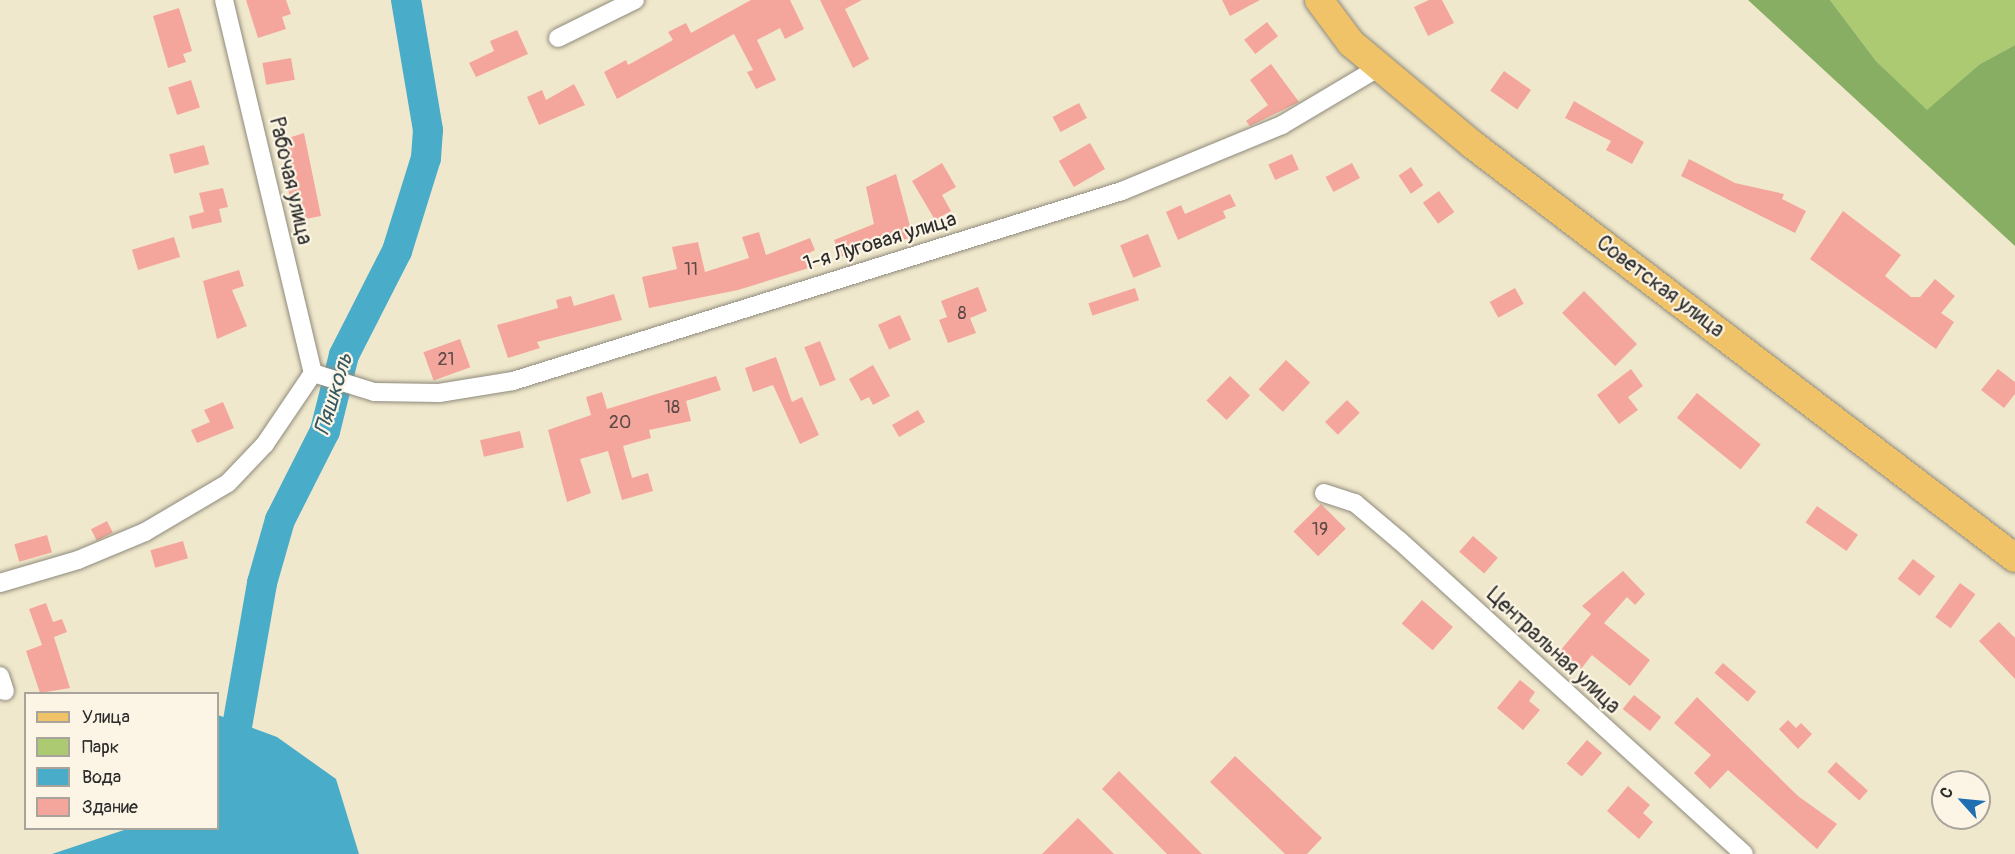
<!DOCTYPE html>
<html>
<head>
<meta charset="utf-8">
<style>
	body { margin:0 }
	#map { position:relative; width:2015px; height:854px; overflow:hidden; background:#f0e8cc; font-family:Pangolin,sans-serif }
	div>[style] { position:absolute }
	.green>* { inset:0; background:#abca72 }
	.forest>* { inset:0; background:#88ae64 }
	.water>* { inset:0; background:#49acc9 }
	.river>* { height:30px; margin:-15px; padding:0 15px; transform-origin:15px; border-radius:15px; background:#49acc9 }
	.building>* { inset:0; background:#f5a69c; transform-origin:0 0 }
	.roads { filter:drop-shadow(0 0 2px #8e8a7c) drop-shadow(0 0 2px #8e8a7c) }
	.street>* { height:18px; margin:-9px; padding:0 9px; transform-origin:9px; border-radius:9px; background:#fff }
	.primary>* { height:28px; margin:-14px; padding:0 14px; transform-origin:14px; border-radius:14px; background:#f0c369 }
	span { translate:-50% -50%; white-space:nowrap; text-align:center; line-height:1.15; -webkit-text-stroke:4.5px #fcf5e5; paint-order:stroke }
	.number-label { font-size:18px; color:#5e4a47 }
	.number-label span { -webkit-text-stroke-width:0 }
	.street-label { font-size:21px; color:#2b2b2b }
	.water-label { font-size:22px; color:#365862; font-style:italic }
	.legend { position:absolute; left:24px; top:692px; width:195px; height:138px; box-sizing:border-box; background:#fcf5e5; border:2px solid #a8a49b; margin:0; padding:8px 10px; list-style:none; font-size:18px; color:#2b2b2b }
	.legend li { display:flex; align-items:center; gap:12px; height:30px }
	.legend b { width:30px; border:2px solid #a8a49b }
	.north { position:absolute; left:1931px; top:770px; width:60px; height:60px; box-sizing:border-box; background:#fcf5e5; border:2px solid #a8a49b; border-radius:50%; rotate:297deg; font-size:16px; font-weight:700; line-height:24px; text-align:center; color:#2b2b2b }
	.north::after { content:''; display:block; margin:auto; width:21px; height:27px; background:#1f6fb2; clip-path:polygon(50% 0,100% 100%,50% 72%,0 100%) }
</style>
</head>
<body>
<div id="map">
	<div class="green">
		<i style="clip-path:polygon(1830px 0,2015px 0,2015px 45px,1980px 64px,1927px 111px,1876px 61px)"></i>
	</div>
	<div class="forest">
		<i style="clip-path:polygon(1748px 0,1830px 0,1876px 61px,1927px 110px,1980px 64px,2015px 45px,2015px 246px)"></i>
	</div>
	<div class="water">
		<i style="clip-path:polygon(218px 715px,277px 737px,336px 779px,359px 854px,52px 854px,127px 829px,218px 828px)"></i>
	</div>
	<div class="river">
		<i style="left:231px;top:761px;width:181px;rotate:-80.1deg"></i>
		<i style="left:262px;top:583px;width:66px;rotate:-74.1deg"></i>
		<i style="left:280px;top:520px;width:100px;rotate:-63.2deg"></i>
		<i style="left:325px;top:431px;width:78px;rotate:-76deg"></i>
		<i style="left:344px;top:355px;width:117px;rotate:-63deg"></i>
		<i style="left:397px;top:251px;width:97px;rotate:-72.7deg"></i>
		<i style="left:426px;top:158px;width:28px;rotate:-86deg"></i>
		<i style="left:428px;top:130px;width:132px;rotate:-99.6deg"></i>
	</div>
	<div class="building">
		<i style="clip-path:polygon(246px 0,286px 0,291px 14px,282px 17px,286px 29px,258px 38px)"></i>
		<i style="clip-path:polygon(751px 0,790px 0,804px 29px,785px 39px,780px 28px,757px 40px,776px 80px,756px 89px,747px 72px,753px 70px,734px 34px,617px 99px,604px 72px,626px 60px,628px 65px,673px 40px,668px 32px,686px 23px,691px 33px)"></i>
		<i style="clip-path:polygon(820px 0,862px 0,845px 9px,869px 59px,853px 68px)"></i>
		<i style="clip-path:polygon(1222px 0,1260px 0,1230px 16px)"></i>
		<i style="clip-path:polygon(1429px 0,1442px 0,1454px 23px,1428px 36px,1414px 7px)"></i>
		<i style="clip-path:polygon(179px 8px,192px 51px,183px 54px,186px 62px,168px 68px,153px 16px)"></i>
		<i style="left:1267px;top:22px;width:18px;height:29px;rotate:52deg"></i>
		<i style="clip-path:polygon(517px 30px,528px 54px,476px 77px,469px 63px,494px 51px,490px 41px)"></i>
		<i style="left:291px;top:58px;width:22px;height:29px;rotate:80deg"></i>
		<i style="clip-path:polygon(1271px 64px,1299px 102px,1250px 126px,1246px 121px,1268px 105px,1250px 80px)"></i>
		<i style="left:1504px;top:71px;width:33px;height:24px;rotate:35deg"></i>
		<i style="left:191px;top:80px;width:29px;height:24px;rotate:72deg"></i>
		<i style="clip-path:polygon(574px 84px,585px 105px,539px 125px,527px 97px,542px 90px,546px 100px)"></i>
		<i style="clip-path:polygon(1574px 101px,1644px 142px,1632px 164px,1606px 150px,1611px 141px,1565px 118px)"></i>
		<i style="left:1079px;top:103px;width:17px;height:30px;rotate:62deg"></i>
		<i style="clip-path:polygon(304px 133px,321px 216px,295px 221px,287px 184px,295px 182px,282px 140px)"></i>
		<i style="left:1090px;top:143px;width:30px;height:36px;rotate:60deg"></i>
		<i style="left:204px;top:145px;width:20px;height:36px;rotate:75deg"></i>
		<i style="left:1292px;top:154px;width:17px;height:26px;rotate:66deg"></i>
		<i style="clip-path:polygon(1689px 159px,1735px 183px,1784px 194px,1782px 199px,1806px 211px,1795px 233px,1681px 176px)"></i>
		<i style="clip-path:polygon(942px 163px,956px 187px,942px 195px,951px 211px,935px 220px,912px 181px)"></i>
		<i style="left:1352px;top:163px;width:17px;height:30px;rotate:62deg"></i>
		<i style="left:1411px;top:167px;width:22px;height:15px;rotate:56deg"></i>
		<i style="clip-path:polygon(896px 174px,913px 237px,887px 244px,886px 239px,841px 257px,834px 240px,874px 224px,866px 187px)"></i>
		<i style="clip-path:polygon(223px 188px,228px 207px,219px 209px,222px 222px,192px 229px,189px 216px,204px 212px,199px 193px)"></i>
		<i style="left:1439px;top:191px;width:26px;height:20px;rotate:54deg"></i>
		<i style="clip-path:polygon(1230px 194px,1236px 206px,1223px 211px,1226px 218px,1178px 240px,1166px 212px,1181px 205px,1185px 214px)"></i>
		<i style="clip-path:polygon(1843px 211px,1901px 255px,1885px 276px,1911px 297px,1920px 297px,1935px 279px,1955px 296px,1941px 313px,1954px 322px,1936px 349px,1810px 259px)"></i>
		<i style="clip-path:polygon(759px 232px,766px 255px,810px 238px,815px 250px,807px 254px,812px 267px,738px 290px,649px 308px,642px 277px,677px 269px,672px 247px,698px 242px,705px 272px,749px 258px,742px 237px)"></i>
		<i style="left:1148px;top:234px;width:35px;height:30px;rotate:68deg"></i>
		<i style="left:174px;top:237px;width:21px;height:44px;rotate:73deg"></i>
		<i style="clip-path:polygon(239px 270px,244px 286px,232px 290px,247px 326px,217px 339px,203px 281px)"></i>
		<i style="clip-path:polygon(978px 287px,987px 311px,970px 318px,976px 333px,948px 343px,939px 320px,947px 317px,941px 301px)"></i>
		<i style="left:1135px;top:288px;width:13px;height:49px;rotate:72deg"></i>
		<i style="left:1515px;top:288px;width:18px;height:29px;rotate:61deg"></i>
		<i style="left:1584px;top:291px;width:75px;height:31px;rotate:45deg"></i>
		<i style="clip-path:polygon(614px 294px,622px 320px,537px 342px,540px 348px,508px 358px,497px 325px,558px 308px,556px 300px,571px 296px,574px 306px)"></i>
		<i style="left:900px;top:315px;width:27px;height:24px;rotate:66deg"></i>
		<i style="left:460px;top:339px;width:30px;height:39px;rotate:70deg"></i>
		<i style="left:820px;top:341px;width:42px;height:17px;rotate:68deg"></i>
		<i style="clip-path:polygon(776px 357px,792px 402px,802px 397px,819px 435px,800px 444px,773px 385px,753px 392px,745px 368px)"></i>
		<i style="left:1286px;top:360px;width:33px;height:40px;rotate:43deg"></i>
		<i style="clip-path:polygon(873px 365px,890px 396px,873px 405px,869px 397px,861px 401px,849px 379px)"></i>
		<i style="clip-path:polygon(1631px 369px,1643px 386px,1628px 397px,1638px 410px,1619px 424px,1597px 395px)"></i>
		<i style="clip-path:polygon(1998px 369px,2015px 382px,2015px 394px,2004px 408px,1981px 390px)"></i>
		<i style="clip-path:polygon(716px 376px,721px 390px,686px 401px,691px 421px,649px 430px,651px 438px,623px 446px,632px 478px,648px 473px,653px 491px,622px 500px,608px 451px,580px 459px,591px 493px,567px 502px,548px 430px,591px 415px,586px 397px,602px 392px,607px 409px)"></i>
		<i style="left:1230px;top:376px;width:28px;height:34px;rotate:44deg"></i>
		<i style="left:1697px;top:393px;width:82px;height:32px;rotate:39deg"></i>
		<i style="left:1347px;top:400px;width:18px;height:31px;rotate:45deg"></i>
		<i style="clip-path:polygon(223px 402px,234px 428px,197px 443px,191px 430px,210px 422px,204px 410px)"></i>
		<i style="left:918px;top:410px;width:14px;height:30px;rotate:60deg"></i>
		<i style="left:520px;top:431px;width:17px;height:41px;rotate:77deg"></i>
		<i style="left:1321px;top:504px;width:35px;height:39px;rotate:45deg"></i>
		<i style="left:1817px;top:506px;width:50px;height:20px;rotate:35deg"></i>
		<i style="left:107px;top:521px;width:13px;height:18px;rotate:63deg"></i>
		<i style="left:47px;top:535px;width:18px;height:34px;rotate:74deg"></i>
		<i style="left:1473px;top:536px;width:33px;height:21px;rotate:41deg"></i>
		<i style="left:183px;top:541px;width:18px;height:34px;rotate:74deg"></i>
		<i style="left:1913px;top:559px;width:28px;height:25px;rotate:38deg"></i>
		<i style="clip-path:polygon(1623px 571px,1645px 594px,1635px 605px,1627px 597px,1604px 623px,1650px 660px,1630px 686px,1592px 655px,1581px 669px,1559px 652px,1591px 614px,1582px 606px)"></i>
		<i style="left:1960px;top:583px;width:19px;height:42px;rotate:36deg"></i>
		<i style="left:1422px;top:600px;width:41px;height:31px;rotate:41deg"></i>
		<i style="clip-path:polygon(46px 603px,53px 622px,62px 619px,67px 632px,54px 637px,70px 688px,40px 693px,26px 651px,42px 645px,29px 609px)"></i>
		<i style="clip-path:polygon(1999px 622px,2015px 638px,2015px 679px,1979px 641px)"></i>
		<i style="left:1723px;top:663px;width:44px;height:13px;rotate:41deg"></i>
		<i style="clip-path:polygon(1520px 680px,1535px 692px,1529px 701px,1540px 710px,1523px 730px,1497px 708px)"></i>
		<i style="left:1634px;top:695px;width:35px;height:18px;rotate:39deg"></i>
		<i style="clip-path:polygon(1697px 697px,1798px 796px,1837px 824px,1817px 849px,1728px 770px,1710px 789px,1694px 773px,1711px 755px,1674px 723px)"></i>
		<i style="clip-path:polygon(1788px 720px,1796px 728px,1801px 723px,1812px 734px,1798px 749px,1779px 729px)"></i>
		<i style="left:1587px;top:740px;width:20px;height:31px;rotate:41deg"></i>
		<i style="clip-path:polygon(1235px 756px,1322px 838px,1307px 854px,1285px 854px,1210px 782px)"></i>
		<i style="left:1836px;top:762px;width:43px;height:13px;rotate:42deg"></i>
		<i style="clip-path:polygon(1119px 771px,1202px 854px,1167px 854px,1102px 789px)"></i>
		<i style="clip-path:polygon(1628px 786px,1650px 805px,1643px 813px,1653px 822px,1639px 839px,1607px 811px)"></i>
		<i style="clip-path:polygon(1078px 818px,1114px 854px,1042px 854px)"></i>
	</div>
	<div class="roads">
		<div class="street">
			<i style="left:224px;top:0;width:383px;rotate:76.6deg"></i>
			<i style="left:558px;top:38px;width:86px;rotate:-26.3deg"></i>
			<i style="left:313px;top:373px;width:64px;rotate:17.3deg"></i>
			<i style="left:374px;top:392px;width:65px;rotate:0.9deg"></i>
			<i style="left:439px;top:393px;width:75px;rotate:-9.2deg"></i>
			<i style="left:513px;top:381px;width:638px;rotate:-17.33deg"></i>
			<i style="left:1122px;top:191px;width:173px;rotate:-22.4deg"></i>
			<i style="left:1282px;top:125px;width:112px;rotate:-30.7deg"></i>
			<i style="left:1324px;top:493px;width:33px;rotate:18deg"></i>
			<i style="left:1355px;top:503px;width:59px;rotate:40.2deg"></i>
			<i style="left:1400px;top:541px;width:465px;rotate:42.3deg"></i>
			<i style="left:0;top:583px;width:81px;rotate:-16.4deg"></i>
			<i style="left:78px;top:560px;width:73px;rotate:-22.7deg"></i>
			<i style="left:145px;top:532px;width:96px;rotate:-30.6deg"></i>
			<i style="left:228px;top:483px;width:54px;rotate:-46.5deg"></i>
			<i style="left:265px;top:444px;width:86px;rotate:-55.9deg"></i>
			<i style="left:0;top:676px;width:16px;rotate:72deg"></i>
		</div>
		<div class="primary">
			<i style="left:1319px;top:0;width:54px;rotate:53.3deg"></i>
			<i style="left:1351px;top:43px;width:159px;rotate:39.9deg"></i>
			<i style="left:1473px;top:145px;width:681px;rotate:37.31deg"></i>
		</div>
	</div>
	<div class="number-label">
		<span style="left:691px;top:270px">11</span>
		<span style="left:962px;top:314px">8</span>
		<span style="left:446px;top:360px">21</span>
		<span style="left:672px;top:408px">18</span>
		<span style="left:620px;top:423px">20</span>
		<span style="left:1320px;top:530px">19</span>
	</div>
	<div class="street-label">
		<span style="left:290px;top:181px;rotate:77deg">Рабочая улица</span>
		<span style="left:880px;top:242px;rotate:-17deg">1-я Луговая улица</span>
		<span style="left:1660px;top:287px;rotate:37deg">Советская улица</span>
		<span style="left:1553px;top:651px;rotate:43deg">Центральная улица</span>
	</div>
	<div class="water-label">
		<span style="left:334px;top:394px;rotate:-73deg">Пяшколь</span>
	</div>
	<ul class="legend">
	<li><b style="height:8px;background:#f0c369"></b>Улица</li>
	<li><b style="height:16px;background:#abca72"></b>Парк</li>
	<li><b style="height:16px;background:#49acc9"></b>Вода</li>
	<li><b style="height:16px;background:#f5a69c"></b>Здание</li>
	</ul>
	<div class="north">С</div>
</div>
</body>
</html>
